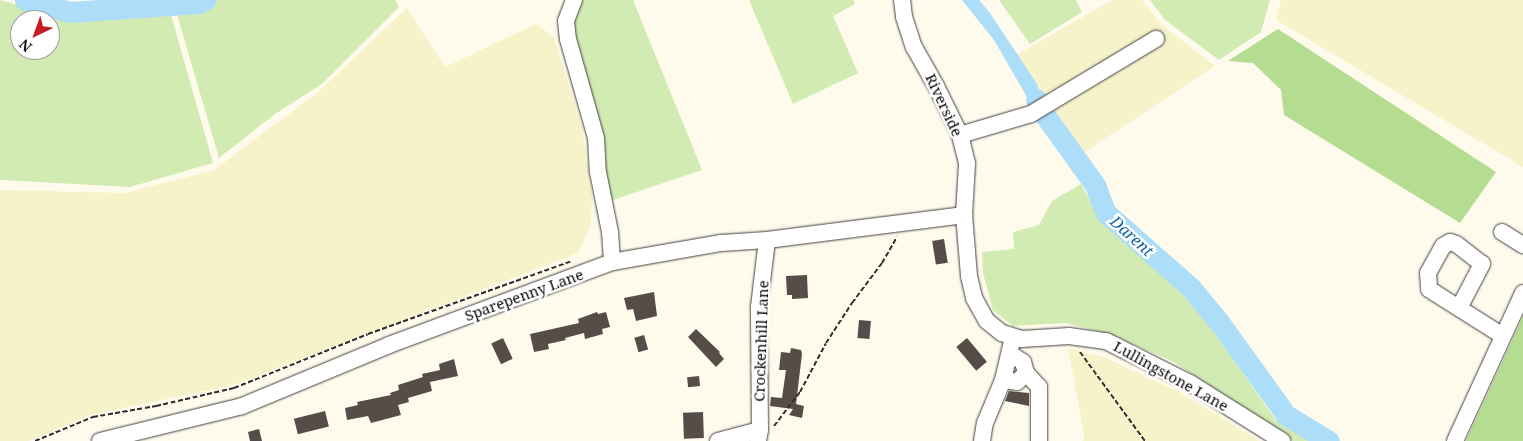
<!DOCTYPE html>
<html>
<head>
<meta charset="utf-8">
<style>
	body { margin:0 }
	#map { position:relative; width:1523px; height:441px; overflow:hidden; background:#fffbec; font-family:"Noto Serif",serif }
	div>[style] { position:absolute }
	.farmland>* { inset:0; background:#f6f2ca }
	.green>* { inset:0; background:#d1ebb3 }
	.forest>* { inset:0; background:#b4dd92 }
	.water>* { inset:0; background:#addef9 }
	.river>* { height:21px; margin:-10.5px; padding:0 10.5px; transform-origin:10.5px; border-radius:10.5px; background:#addef9 }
	.building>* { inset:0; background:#564d48; transform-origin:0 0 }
	.path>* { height:2px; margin-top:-1px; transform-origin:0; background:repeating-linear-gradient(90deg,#2e2e2e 0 5px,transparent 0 7.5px) }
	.roads { filter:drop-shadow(0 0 1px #3f3f3f) drop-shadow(0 0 1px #3f3f3f) }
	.minor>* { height:16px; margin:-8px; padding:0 8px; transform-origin:8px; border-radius:8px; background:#fff }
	span { translate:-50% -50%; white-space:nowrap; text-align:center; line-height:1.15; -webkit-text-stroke:5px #fff; paint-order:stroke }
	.street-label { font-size:15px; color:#0c0c0c }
	.water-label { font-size:16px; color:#0f64a5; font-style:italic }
	.north { position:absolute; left:10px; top:10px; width:50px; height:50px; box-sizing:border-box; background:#fff; border:1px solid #9e9e9e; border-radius:50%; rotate:222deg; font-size:14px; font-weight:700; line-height:20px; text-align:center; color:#0c0c0c }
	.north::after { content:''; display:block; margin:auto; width:18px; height:22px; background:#c41d26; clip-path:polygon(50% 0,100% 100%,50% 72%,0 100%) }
</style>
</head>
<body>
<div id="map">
	<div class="farmland">
		<i style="clip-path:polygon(1112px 0,1142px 0,1163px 26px,1215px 66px,1083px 153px,1065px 130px,1016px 55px)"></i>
		<i style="clip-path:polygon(1281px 0,1523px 0,1523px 167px,1276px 20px)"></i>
		<i style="clip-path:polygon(407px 8px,445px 67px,536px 24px,554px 37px,582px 127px,592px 192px,591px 225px,578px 253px,233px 385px,90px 415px,29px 441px,0 441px,0 190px,125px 193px,214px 170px,317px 93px)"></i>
		<i style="clip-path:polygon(1068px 348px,1104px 357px,1183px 394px,1259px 441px,1083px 441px,1084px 434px)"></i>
	</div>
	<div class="green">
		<i style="clip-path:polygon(evenodd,0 0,68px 19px,170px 11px,213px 163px,130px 187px,0 180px,0 0,20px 20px,50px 20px,50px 50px,20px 50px,20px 20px)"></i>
		<i style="clip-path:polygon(217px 0,395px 0,399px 7px,322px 84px,275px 114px,219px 158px,176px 11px,198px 10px)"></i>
		<i style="clip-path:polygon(577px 0,633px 0,702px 170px,610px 201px,570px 35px)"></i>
		<i style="clip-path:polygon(749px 0,853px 0,855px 4px,833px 16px,858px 73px,793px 104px)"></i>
		<i style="clip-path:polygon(999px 0,1076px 0,1082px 12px,1030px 44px)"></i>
		<i style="clip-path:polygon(1150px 0,1270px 0,1261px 32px,1219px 60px,1165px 20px)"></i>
		<i style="clip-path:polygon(1081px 184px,1102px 222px,1186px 292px,1275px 419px,1310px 441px,1293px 441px,1174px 362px,1112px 335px,1066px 323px,1013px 326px,993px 310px,983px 273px,982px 252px,1014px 249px,1013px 232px,1039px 225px,1052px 201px)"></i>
	</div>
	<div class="forest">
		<i style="clip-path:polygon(1278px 29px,1496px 172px,1460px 223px,1284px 115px,1281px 90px,1253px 63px,1228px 61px)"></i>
		<i style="clip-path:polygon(1523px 317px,1523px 441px,1466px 441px)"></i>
	</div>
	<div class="water">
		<i style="clip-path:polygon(962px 0,979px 0,990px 13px,1037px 84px,1042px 102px,1056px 120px,1047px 125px,1038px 116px,994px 40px)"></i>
	</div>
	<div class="river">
		<i style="left:25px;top:0;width:47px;rotate:14.9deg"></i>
		<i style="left:70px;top:12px;width:129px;rotate:-4deg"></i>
		<i style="left:199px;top:3px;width:7px;rotate:-27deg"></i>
		<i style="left:1036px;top:99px;width:17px;rotate:62deg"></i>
		<i style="left:1044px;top:114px;width:87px;rotate:54.3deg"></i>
		<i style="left:1095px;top:185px;width:30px;rotate:69deg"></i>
		<i style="left:1106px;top:213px;width:113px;rotate:41.4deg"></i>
		<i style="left:1191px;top:288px;width:44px;rotate:50.5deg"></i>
		<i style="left:1219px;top:322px;width:115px;rotate:54.2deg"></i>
		<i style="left:1286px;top:415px;width:50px;rotate:31.2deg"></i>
	</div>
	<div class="building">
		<i style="left:944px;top:239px;width:24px;height:12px;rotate:81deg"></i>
		<i style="clip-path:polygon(807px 275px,808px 298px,792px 299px,792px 295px,787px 295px,786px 276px)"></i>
		<i style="clip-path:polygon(654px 292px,657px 316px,636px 321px,633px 309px,627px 310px,624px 298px)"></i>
		<i style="clip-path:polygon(597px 312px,598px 314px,606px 312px,610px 327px,602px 329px,603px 334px,585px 339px,584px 333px,565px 338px,566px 340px,548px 344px,549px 349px,534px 352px,530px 334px,579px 323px,578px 319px)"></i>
		<i style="left:859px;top:320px;width:12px;height:18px;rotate:5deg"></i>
		<i style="clip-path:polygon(696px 329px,720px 352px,719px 353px,724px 359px,716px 367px,688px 337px)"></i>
		<i style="left:644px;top:335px;width:15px;height:10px;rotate:74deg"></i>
		<i style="left:503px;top:338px;width:23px;height:13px;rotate:65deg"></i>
		<i style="left:967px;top:338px;width:31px;height:14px;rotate:50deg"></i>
		<i style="clip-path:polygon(791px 348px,801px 350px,802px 354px,796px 404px,804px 406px,802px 418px,789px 415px,793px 409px,770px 406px,771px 397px,782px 398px,786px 370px,779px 370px,781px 352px,790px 353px)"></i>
		<i style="clip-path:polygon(454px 359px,458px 376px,430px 382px,432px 391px,408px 398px,409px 402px,398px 405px,401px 415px,371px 423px,368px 416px,347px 420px,345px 408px,358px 405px,357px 402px,391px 395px,390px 393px,399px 390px,398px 385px,423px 377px,422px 374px,440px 370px,439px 364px)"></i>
		<i style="left:699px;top:376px;width:10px;height:12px;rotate:84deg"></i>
		<i style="clip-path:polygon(1009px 391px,1029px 393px,1029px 406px,1005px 401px)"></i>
		<i style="left:325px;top:411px;width:16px;height:32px;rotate:76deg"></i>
		<i style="left:703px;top:412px;width:26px;height:20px;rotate:88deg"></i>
		<i style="clip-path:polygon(259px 429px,262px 441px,250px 441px,248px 432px)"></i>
	</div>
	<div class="path">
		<i style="left:1080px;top:352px;width:110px;rotate:53.9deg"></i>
		<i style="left:774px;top:426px;width:43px;rotate:-52.6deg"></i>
		<i style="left:800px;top:392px;width:55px;rotate:-62deg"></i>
		<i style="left:826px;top:343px;width:48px;rotate:-57deg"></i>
		<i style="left:852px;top:303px;width:50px;rotate:-53.1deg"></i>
		<i style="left:882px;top:263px;width:30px;rotate:-60deg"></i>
		<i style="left:35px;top:441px;width:63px;rotate:-22.5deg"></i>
		<i style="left:93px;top:417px;width:64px;rotate:-9.9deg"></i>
		<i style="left:156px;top:406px;width:80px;rotate:-13deg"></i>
		<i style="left:234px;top:388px;width:144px;rotate:-21.9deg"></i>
		<i style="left:368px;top:334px;width:217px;rotate:-19.7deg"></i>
	</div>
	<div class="roads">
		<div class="minor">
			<i style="left:574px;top:0;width:22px;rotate:111deg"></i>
			<i style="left:566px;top:21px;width:18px;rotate:84deg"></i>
			<i style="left:568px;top:39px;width:103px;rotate:74.2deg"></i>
			<i style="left:596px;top:138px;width:34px;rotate:87deg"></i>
			<i style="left:598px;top:172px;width:61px;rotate:78.7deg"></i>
			<i style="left:610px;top:232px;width:30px;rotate:86deg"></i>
			<i style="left:902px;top:0;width:17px;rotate:83deg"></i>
			<i style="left:904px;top:17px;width:32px;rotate:72deg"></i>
			<i style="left:914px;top:47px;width:45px;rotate:60.6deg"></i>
			<i style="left:936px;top:86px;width:55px;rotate:63.9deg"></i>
			<i style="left:960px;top:135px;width:30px;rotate:76deg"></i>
			<i style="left:967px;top:164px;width:51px;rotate:93.4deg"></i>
			<i style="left:964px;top:215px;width:61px;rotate:85.3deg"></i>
			<i style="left:969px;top:276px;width:23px;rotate:77deg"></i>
			<i style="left:974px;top:298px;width:26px;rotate:61deg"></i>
			<i style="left:987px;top:321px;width:19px;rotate:39deg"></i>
			<i style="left:1002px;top:333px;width:21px;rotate:17deg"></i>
			<i style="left:1022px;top:339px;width:47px;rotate:-3.7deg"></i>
			<i style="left:1069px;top:336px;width:37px;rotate:8deg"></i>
			<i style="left:1106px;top:341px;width:94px;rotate:26.6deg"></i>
			<i style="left:1190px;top:383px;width:109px;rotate:32.2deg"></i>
			<i style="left:960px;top:135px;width:74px;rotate:-16.5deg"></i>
			<i style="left:1031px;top:114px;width:146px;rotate:-31deg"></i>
			<i style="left:1502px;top:232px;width:25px;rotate:32deg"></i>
			<i style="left:1459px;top:308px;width:50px;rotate:-62.4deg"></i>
			<i style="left:1482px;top:264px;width:33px;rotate:-142deg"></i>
			<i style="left:1456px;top:244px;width:6px;rotate:-162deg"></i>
			<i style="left:1450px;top:242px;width:8px;rotate:150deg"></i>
			<i style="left:1443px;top:246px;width:31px;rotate:119deg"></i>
			<i style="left:1428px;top:273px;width:16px;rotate:86deg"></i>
			<i style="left:1429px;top:289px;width:7px;rotate:34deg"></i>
			<i style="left:1435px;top:293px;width:80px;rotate:32.3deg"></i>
			<i style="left:1026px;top:373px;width:19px;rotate:47deg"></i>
			<i style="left:1039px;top:387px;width:54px;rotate:90deg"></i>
			<i style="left:1003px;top:380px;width:14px;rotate:8deg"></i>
			<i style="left:1017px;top:382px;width:13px;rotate:-45deg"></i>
			<i style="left:1026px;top:373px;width:11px;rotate:-105deg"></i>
			<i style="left:1023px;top:362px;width:9px;rotate:-148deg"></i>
			<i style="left:1015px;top:357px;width:6px;rotate:171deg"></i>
			<i style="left:100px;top:441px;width:146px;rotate:-13.8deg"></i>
			<i style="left:242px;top:406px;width:159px;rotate:-22.5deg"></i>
			<i style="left:389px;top:345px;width:238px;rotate:-20.4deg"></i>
			<i style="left:612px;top:262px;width:111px;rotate:-9.9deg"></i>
			<i style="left:721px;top:243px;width:46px;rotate:-3.7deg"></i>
			<i style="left:767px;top:240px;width:199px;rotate:-7.2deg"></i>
			<i style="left:718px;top:441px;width:43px;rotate:-14.7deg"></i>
			<i style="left:758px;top:441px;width:11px;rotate:-80deg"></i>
			<i style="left:760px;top:430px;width:123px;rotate:-90.5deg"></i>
			<i style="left:759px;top:307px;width:67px;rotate:-83.2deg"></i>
			<i style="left:982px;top:441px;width:18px;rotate:-81deg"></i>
			<i style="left:985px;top:423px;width:47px;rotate:-67.3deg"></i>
			<i style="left:1003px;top:380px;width:44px;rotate:-76.9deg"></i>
			<i style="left:1455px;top:441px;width:163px;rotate:-65.3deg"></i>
		</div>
	</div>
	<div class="street-label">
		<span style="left:944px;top:105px;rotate:65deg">Riverside</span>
		<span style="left:524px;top:295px;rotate:-20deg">Sparepenny Lane</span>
		<span style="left:761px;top:341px;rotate:-88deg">Crockenhill Lane</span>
		<span style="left:1171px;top:376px;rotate:29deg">Lullingstone Lane</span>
	</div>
	<div class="water-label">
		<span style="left:1132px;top:236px;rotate:42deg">Darent</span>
	</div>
	<div class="north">N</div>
</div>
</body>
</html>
